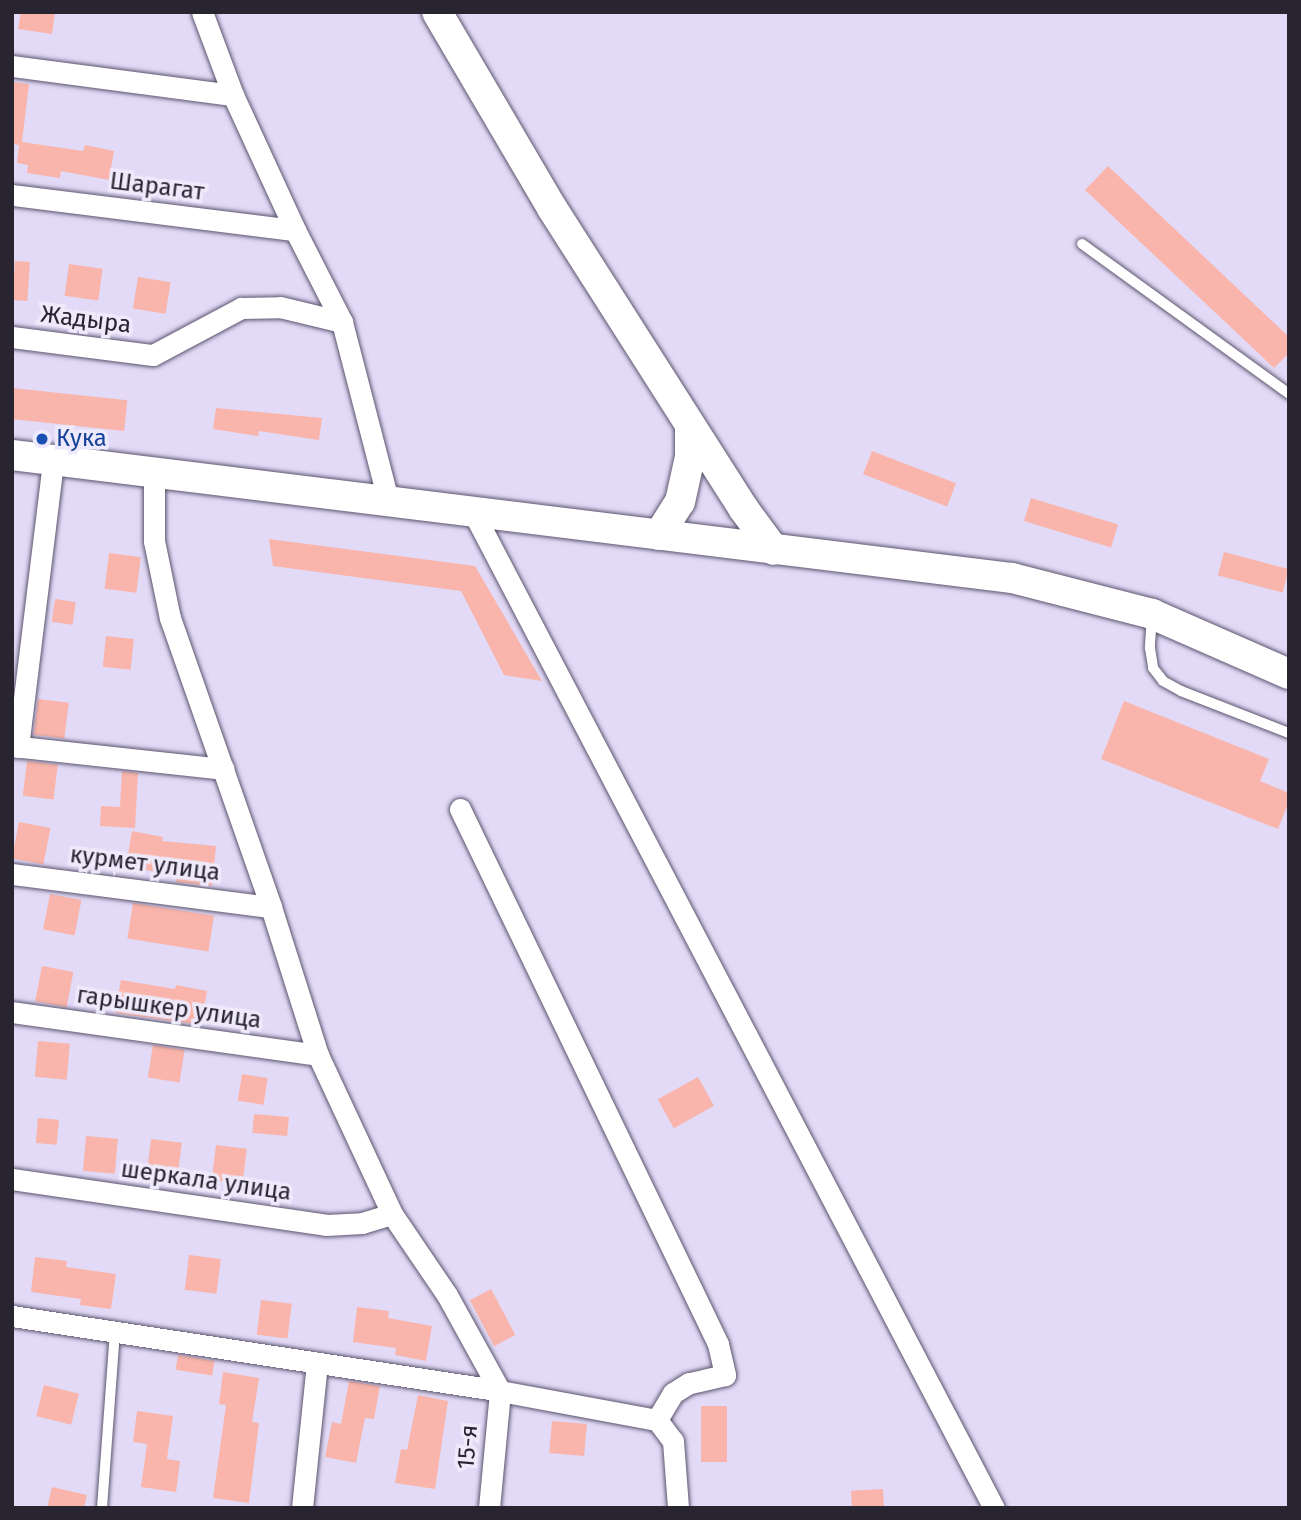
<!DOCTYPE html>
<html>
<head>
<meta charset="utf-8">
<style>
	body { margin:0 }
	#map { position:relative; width:1301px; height:1520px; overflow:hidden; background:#e2daf7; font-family:"Fira Sans",sans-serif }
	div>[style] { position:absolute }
	.building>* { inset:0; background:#f9b5ab; transform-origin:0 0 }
	.roads { filter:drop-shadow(0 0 2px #5c556e) drop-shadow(0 0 2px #5c556e) }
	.lane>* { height:10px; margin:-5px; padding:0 5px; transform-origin:5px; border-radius:5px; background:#fff }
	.street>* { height:21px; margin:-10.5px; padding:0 10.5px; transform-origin:10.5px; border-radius:10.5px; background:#fff }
	.secondary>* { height:30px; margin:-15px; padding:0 15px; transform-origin:15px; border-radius:15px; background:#fff }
	.dots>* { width:19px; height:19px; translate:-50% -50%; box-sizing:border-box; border:4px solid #eee9fb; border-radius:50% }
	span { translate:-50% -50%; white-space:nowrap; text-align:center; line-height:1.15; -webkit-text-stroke:7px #eee9fb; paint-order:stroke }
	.street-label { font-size:24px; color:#282530 }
	.transit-label { font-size:24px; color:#164399 }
	.left { translate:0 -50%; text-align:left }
	.frame { position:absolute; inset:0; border:14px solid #282530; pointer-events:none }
</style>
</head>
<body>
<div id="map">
	<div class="building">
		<i style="clip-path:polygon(21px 12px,55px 12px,52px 34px,18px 29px)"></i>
		<i style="clip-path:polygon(12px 82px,29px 84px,22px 142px,83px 151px,85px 145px,114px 151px,109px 180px,61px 171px,60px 178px,27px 173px,28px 165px,17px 163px,19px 145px,12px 144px)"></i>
		<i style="clip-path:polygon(1108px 166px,1289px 337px,1289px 353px,1274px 368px,1085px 190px)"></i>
		<i style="left:15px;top:261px;width:15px;height:39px;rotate:4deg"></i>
		<i style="left:69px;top:264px;width:34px;height:32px;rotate:8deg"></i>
		<i style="left:138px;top:277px;width:33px;height:32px;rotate:9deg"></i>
		<i style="left:12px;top:388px;width:116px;height:31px;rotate:6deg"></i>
		<i style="clip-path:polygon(216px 408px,322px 418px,319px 440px,259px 431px,258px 436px,213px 429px)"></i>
		<i style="left:872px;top:451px;width:90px;height:25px;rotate:21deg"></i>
		<i style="left:1031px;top:498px;width:91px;height:24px;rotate:17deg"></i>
		<i style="clip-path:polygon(269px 539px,475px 566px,542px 681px,504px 675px,461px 591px,273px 566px)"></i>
		<i style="left:1224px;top:552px;width:67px;height:24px;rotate:15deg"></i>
		<i style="left:109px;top:553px;width:32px;height:36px;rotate:7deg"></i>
		<i style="left:55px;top:599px;width:21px;height:23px;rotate:8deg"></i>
		<i style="left:106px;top:636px;width:28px;height:31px;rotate:6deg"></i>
		<i style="left:38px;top:699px;width:31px;height:36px;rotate:7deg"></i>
		<i style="clip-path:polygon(1124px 701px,1269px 759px,1260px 781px,1289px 793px,1289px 801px,1278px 829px,1101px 759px)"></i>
		<i style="left:27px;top:761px;width:31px;height:35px;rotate:7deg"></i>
		<i style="clip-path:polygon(122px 771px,138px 773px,135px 828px,100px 826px,101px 806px,120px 807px)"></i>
		<i style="left:19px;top:822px;width:32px;height:37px;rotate:11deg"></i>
		<i style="clip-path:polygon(132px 831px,163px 837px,162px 841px,216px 846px,212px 886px,176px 882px,177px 876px,126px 866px)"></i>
		<i style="left:50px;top:894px;width:32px;height:36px;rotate:11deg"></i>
		<i style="left:133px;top:903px;width:82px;height:36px;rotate:9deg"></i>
		<i style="left:42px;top:966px;width:32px;height:36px;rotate:11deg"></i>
		<i style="clip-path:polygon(121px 980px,175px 989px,176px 985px,207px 991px,201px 1025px,115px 1013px)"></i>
		<i style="left:38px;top:1041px;width:32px;height:36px;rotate:5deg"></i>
		<i style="left:153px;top:1045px;width:32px;height:33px;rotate:9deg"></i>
		<i style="left:242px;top:1074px;width:26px;height:27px;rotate:9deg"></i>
		<i style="left:698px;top:1077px;width:33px;height:46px;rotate:61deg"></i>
		<i style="left:254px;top:1114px;width:35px;height:19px;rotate:5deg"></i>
		<i style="left:38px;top:1118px;width:21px;height:25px;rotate:5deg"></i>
		<i style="left:86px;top:1136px;width:32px;height:35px;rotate:5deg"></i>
		<i style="left:151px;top:1139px;width:31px;height:36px;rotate:7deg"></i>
		<i style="left:216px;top:1145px;width:31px;height:35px;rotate:7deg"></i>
		<i style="left:189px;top:1255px;width:32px;height:35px;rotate:7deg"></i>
		<i style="clip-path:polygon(35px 1257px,67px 1261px,66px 1267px,116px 1274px,111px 1309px,80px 1305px,81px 1299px,31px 1292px)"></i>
		<i style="left:491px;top:1289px;width:52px;height:24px;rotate:62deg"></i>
		<i style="left:261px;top:1300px;width:31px;height:35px;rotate:7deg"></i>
		<i style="clip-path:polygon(357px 1307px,389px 1311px,388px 1318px,432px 1326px,426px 1361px,395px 1355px,396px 1348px,353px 1342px)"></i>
		<i style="left:178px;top:1355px;width:37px;height:15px;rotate:9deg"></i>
		<i style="clip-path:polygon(223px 1372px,259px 1378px,252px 1422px,259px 1423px,249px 1503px,213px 1498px,226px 1405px,219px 1404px)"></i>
		<i style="clip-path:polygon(349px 1381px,380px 1386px,374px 1419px,365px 1418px,356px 1463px,325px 1457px,332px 1422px,341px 1424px)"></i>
		<i style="left:44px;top:1385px;width:36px;height:32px;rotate:14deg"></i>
		<i style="clip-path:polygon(418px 1395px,448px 1401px,435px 1489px,395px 1483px,401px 1449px,407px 1450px)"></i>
		<i style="left:701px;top:1406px;width:26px;height:56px"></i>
		<i style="clip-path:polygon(137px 1411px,173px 1416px,167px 1459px,180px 1461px,176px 1492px,141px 1487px,147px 1444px,133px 1442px)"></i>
		<i style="left:552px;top:1421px;width:35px;height:32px;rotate:5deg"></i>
		<i style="clip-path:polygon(52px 1487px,87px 1495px,84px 1508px,47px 1508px)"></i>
		<i style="left:883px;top:1489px;width:19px;height:32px;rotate:87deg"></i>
	</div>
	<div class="roads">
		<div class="lane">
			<i style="left:1082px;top:244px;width:256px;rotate:35.9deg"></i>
			<i style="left:1152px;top:616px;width:32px;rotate:94deg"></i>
			<i style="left:1150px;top:648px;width:20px;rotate:81deg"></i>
			<i style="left:1153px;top:668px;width:16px;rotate:52deg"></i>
			<i style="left:1163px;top:681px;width:21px;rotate:29deg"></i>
			<i style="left:1181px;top:691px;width:116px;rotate:21.3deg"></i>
			<i style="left:102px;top:1508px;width:178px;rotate:-85.8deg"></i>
		</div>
		<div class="street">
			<i style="left:202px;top:12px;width:89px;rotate:69.5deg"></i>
			<i style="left:233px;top:95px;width:149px;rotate:65.3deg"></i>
			<i style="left:295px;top:230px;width:103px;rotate:62.9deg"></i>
			<i style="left:342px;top:322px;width:184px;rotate:75.5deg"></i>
			<i style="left:12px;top:66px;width:223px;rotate:7.5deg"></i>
			<i style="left:12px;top:195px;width:285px;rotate:7.1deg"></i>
			<i style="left:12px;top:337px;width:142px;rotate:7.3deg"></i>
			<i style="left:153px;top:355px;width:100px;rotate:-28.1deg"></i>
			<i style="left:241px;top:308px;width:39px;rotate:-1deg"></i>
			<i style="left:280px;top:307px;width:64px;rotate:13.6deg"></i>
			<i style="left:154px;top:472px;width:69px;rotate:90deg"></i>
			<i style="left:154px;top:541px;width:79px;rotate:78.3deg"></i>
			<i style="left:170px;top:618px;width:306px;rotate:70.7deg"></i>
			<i style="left:271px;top:907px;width:155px;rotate:72.4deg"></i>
			<i style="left:318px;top:1055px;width:175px;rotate:65deg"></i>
			<i style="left:392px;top:1214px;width:98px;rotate:55.8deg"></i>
			<i style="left:447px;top:1295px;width:110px;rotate:61.1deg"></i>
			<i style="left:473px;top:512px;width:1124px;rotate:62.39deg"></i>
			<i style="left:12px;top:746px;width:213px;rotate:6.2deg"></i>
			<i style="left:18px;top:747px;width:289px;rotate:-83deg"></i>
			<i style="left:460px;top:809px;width:594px;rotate:64.25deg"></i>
			<i style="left:718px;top:1344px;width:32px;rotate:77deg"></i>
			<i style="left:725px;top:1375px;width:37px;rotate:167deg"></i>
			<i style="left:689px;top:1383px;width:19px;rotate:148deg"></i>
			<i style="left:673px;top:1393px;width:31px;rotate:121deg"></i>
			<i style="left:12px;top:874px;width:261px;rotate:7.3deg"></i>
			<i style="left:12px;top:1012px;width:309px;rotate:8deg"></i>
			<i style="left:12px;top:1179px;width:317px;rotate:8.3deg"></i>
			<i style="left:326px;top:1225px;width:36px;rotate:-3deg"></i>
			<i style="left:362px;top:1223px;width:31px;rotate:-17deg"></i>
			<i style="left:12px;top:1316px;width:494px;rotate:8.7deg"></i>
			<i style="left:500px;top:1391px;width:160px;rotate:10.5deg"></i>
			<i style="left:657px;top:1420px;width:26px;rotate:53deg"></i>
			<i style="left:673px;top:1441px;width:67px;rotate:85.7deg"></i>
			<i style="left:302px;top:1508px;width:146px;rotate:-84.1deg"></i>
			<i style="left:489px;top:1508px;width:118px;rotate:-84.6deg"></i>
		</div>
		<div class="secondary">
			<i style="left:437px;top:12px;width:227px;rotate:59.6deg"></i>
			<i style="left:552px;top:208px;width:356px;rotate:57.5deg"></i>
			<i style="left:743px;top:508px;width:52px;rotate:53.6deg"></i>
			<i style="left:12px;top:455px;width:1008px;rotate:7.01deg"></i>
			<i style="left:1012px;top:578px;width:145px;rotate:14.4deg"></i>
			<i style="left:1152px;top:614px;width:150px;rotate:23.7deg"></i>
			<i style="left:659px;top:535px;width:39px;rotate:-58deg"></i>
			<i style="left:680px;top:502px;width:46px;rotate:-77.5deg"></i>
			<i style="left:690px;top:457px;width:32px;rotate:-90deg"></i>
		</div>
	</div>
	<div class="dots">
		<i style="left:42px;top:439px;background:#1a4fb4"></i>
	</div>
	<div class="street-label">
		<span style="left:157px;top:187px;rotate:7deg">Шарагат</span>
		<span style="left:86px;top:320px;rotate:7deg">Жадыра</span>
		<span style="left:145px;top:864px;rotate:7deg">курмет улица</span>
		<span style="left:169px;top:1008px;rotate:8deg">гарышкер улица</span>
		<span style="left:206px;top:1181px;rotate:8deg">шеркала улица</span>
		<span style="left:468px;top:1447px;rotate:-85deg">15-я</span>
	</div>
	<div class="transit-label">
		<span class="left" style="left:56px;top:439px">Кука</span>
	</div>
	<div class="frame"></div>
</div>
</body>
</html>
